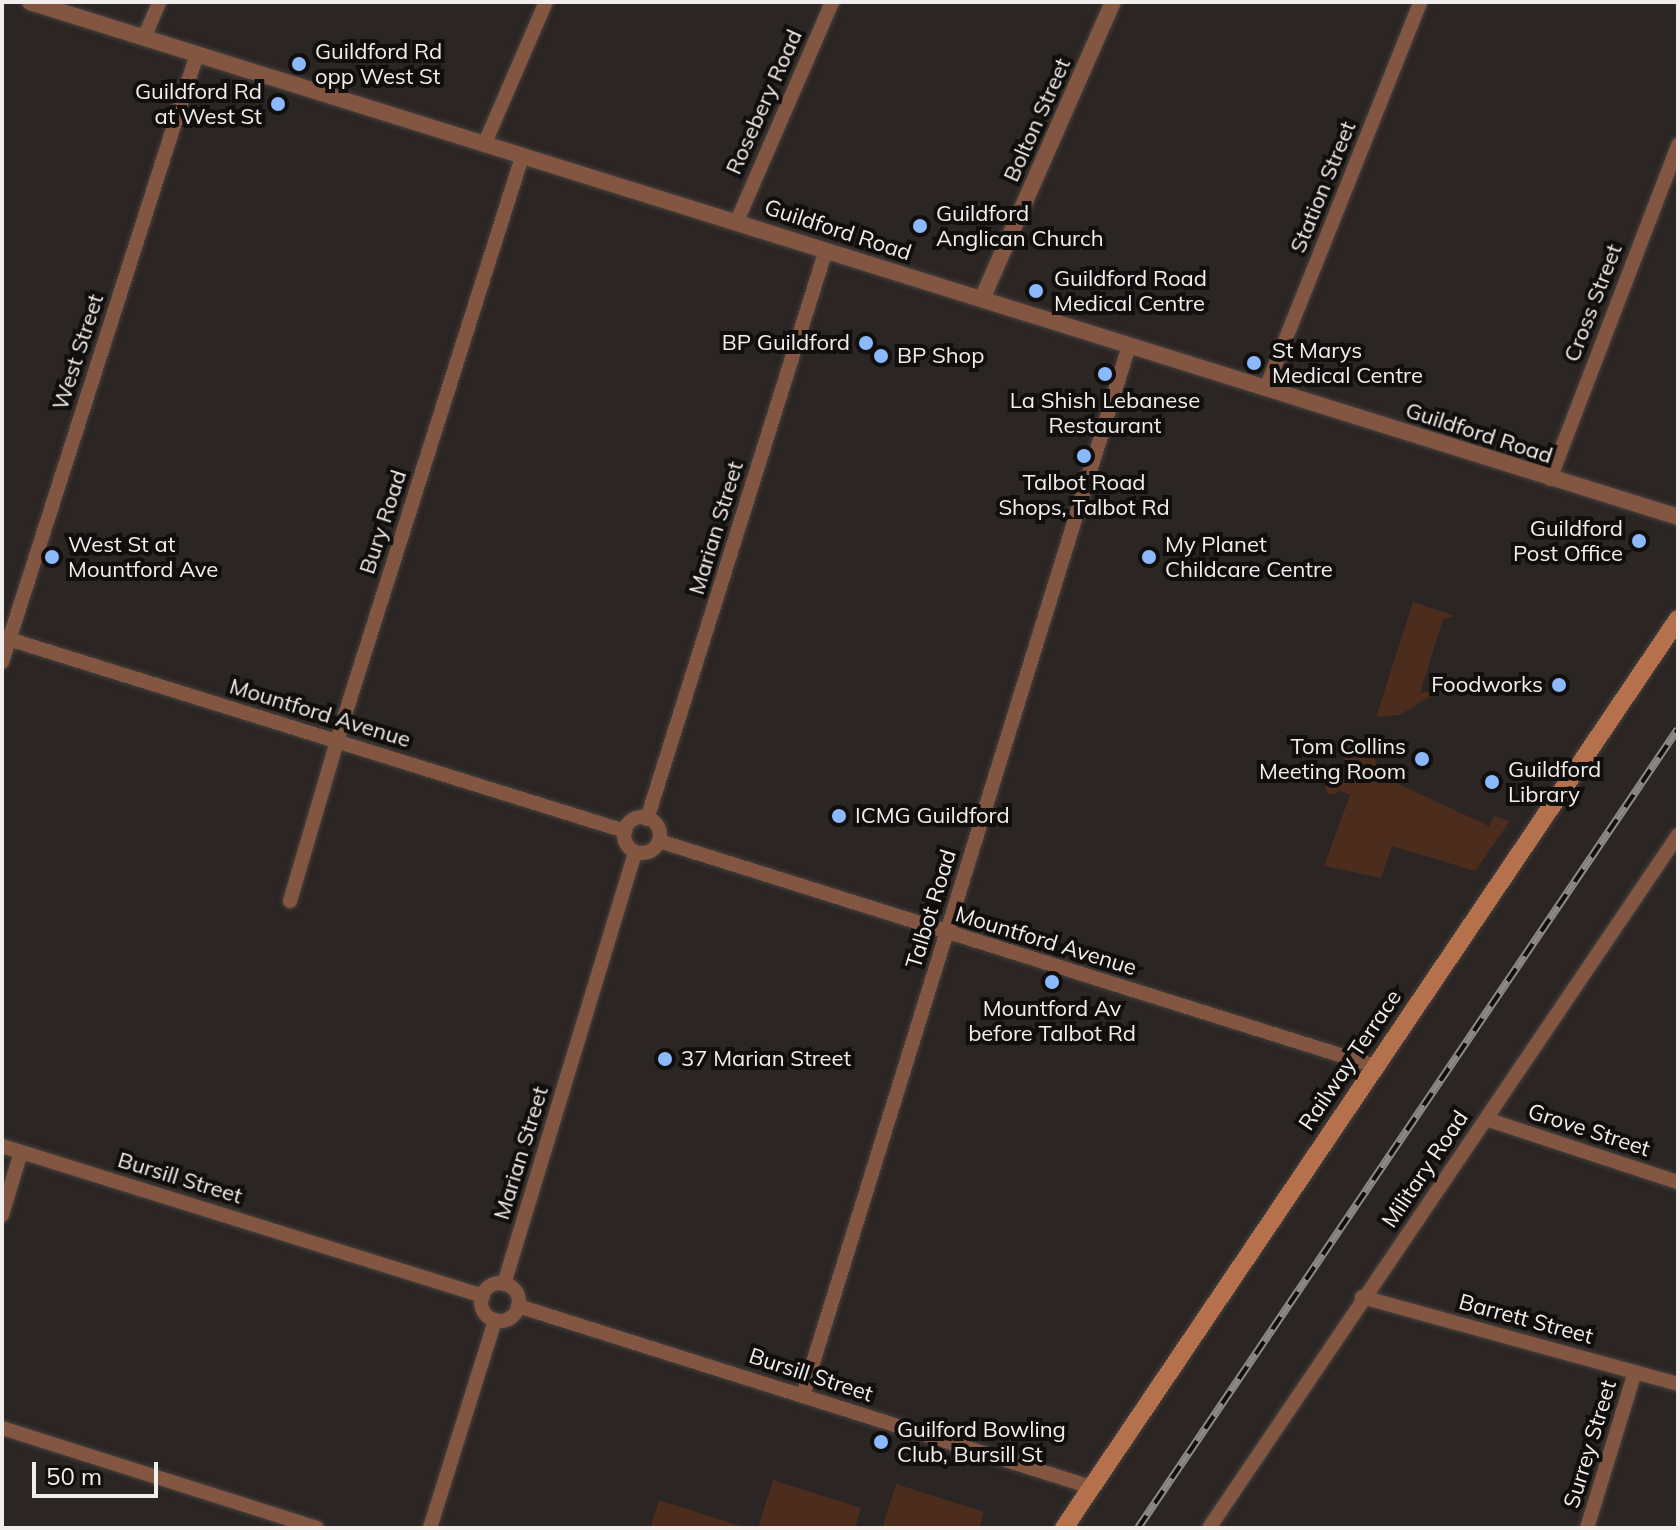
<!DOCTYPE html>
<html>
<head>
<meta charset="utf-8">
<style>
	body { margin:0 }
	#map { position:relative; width:1680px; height:1530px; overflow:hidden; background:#2b2523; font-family:Mulish,sans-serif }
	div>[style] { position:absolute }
	.green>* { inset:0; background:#4c2c1c; transform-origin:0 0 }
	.roads { filter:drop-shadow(0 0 2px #47413f) drop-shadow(0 0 2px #47413f) }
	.minor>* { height:14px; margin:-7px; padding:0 7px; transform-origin:7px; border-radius:7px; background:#825640 }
	.minor>.ring { margin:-7px; padding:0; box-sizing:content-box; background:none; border:14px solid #825640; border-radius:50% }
	.tertiary>* { height:16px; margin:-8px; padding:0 8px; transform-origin:8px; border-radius:8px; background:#825640 }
	.secondary>* { height:18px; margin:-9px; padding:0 9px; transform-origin:9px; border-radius:9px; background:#b5704c }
	.rail>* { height:8px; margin-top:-4px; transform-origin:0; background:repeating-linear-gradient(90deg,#110f0e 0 15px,#8e8988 0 30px); box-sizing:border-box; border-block:2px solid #8e8988 }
	.dots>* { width:22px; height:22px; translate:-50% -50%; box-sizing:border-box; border:4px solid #110f0e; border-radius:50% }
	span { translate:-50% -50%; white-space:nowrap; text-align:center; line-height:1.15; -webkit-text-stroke:8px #110f0e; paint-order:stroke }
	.poi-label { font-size:22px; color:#f2eeed }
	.left { translate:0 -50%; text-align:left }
	.right { translate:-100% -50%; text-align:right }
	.street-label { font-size:22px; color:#f2eeed }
	.frame { position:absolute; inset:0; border:4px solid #f2eeed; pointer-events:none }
	.scale { position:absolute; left:32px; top:1462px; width:126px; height:36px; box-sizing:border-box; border:4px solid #f2eeed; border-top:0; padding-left:10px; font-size:24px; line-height:28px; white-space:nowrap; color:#f2eeed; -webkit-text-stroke:6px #110f0e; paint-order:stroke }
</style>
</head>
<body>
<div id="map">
	<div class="green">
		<i style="clip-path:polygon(1413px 602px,1455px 616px,1443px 619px,1420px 693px,1434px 691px,1434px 694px,1400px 715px,1376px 717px)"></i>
		<i style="left:1371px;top:740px;width:29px;height:30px;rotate:78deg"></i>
		<i style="clip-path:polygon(1351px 781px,1394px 782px,1489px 826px,1494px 816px,1510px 821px,1475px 871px,1392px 846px,1381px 878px,1324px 866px,1350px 795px,1339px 791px,1334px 795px,1327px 793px,1324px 782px)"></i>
		<i style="clip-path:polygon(773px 1480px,861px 1508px,855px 1528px,758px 1528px)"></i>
		<i style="clip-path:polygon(896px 1484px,984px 1512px,979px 1528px,882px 1528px)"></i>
		<i style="clip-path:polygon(659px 1500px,747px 1528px,650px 1528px)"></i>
	</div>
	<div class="roads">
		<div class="minor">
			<i style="left:144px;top:38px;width:39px;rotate:-67deg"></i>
			<i style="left:484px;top:145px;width:156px;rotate:-66.6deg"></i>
			<i style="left:737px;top:221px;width:239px;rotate:-66.5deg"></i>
			<i style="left:1266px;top:388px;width:416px;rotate:-68.2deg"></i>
			<i style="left:1550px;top:479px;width:358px;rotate:-69deg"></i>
			<i style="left:2px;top:637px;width:653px;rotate:17.3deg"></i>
			<i style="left:2px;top:662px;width:639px;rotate:-72.22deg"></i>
			<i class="ring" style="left:624px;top:817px;width:22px;height:22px"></i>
			<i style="left:647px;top:819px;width:596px;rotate:-72.54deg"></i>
			<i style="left:659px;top:841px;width:751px;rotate:17.45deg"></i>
			<i style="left:290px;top:901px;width:188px;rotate:-73.6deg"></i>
			<i style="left:343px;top:721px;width:592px;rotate:-72.39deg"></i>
			<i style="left:1486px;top:1119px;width:202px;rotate:18.2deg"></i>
			<i style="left:2px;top:1146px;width:504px;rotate:17.32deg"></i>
			<i style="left:2px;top:1215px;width:66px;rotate:-73.2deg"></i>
			<i class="ring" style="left:481px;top:1283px;width:24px;height:24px"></i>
			<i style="left:504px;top:1284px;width:451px;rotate:-73.1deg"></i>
			<i style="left:1362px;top:1297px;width:328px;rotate:15.4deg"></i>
			<i style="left:518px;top:1306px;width:601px;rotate:17.53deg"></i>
			<i style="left:803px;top:1395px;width:1098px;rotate:-72.74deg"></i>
			<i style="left:2px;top:1428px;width:330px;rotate:17.6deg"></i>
			<i style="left:430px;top:1528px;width:218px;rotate:-72.6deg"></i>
			<i style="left:1209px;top:1528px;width:837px;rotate:-55.91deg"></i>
			<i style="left:1587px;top:1528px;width:163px;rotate:-72.9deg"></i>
		</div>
		<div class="tertiary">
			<i style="left:30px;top:2px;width:1727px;rotate:17.35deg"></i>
			<i style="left:982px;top:299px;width:325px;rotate:-66.2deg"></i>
		</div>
		<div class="secondary">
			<i style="left:1064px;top:1528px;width:1097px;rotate:-55.96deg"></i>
		</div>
	</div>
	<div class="rail">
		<i style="left:1138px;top:1528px;width:964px;rotate:-55.95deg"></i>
	</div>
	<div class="dots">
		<i style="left:299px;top:64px;background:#8bb9fc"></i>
		<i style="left:278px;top:104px;background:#8bb9fc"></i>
		<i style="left:920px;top:226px;background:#8bb9fc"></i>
		<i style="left:1036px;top:291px;background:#8bb9fc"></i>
		<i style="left:866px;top:343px;background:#8bb9fc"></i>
		<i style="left:881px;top:356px;background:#8bb9fc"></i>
		<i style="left:1254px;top:363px;background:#8bb9fc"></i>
		<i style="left:1105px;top:374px;background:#8bb9fc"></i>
		<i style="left:1084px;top:456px;background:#8bb9fc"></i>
		<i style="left:1639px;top:541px;background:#8bb9fc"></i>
		<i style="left:52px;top:557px;background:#8bb9fc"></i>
		<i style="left:1149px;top:557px;background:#8bb9fc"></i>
		<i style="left:1559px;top:685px;background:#8bb9fc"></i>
		<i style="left:1422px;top:759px;background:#8bb9fc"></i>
		<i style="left:1492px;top:782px;background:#8bb9fc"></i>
		<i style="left:839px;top:816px;background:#8bb9fc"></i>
		<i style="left:1052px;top:982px;background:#8bb9fc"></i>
		<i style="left:665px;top:1059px;background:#8bb9fc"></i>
		<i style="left:881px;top:1442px;background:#8bb9fc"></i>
	</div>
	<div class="poi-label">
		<span class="left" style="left:315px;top:64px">Guildford Rd<br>opp West St</span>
		<span class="right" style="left:262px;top:104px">Guildford Rd<br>at West St</span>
		<span class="left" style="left:936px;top:226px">Guildford<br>Anglican Church</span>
		<span class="left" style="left:1054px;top:291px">Guildford Road<br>Medical Centre</span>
		<span class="right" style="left:850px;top:343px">BP Guildford</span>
		<span class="left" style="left:1272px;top:363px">St Marys<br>Medical Centre</span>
		<span class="left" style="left:897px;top:356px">BP Shop</span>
		<span style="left:1105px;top:413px">La Shish Lebanese<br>Restaurant</span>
		<span style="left:1084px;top:495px">Talbot Road<br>Shops, Talbot Rd</span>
		<span class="right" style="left:1623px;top:541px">Guildford<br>Post Office</span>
		<span class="left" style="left:68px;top:557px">West St at<br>Mountford Ave</span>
		<span class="left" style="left:1165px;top:557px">My Planet<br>Childcare Centre</span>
		<span class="right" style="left:1543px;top:685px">Foodworks</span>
		<span class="right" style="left:1406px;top:759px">Tom Collins<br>Meeting Room</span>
		<span class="left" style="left:1508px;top:782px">Guildford<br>Library</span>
		<span class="left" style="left:855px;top:816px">ICMG Guildford</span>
		<span style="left:1052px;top:1021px">Mountford Av<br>before Talbot Rd</span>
		<span class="left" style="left:681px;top:1059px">37 Marian Street</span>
		<span class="left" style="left:897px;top:1442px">Guilford Bowling<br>Club, Bursill St</span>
	</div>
	<div class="street-label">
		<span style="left:764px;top:102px;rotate:-66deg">Rosebery Road</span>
		<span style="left:1037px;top:120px;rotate:-66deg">Bolton Street</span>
		<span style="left:1323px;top:187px;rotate:-68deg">Station Street</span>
		<span style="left:838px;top:230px;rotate:18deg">Guildford Road</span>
		<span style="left:1593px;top:303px;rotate:-69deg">Cross Street</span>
		<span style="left:78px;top:352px;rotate:-72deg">West Street</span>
		<span style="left:1479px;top:433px;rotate:18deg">Guildford Road</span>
		<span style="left:383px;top:522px;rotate:-72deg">Bury Road</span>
		<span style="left:716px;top:528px;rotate:-73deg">Marian Street</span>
		<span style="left:320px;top:713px;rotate:17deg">Mountford Avenue</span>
		<span style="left:931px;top:909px;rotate:-73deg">Talbot Road</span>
		<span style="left:1046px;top:941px;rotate:17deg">Mountford Avenue</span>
		<span style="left:1350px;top:1060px;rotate:-56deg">Railway Terrace</span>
		<span style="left:1589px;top:1130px;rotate:18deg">Grove Street</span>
		<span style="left:521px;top:1153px;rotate:-73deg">Marian Street</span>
		<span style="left:1425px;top:1169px;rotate:-56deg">Military Road</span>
		<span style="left:180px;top:1178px;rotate:17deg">Bursill Street</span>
		<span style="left:1526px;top:1319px;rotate:15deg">Barrett Street</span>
		<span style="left:811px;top:1375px;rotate:18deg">Bursill Street</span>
		<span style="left:1590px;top:1444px;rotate:-73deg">Surrey Street</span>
	</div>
	<div class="frame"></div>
	<div class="scale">50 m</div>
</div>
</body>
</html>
